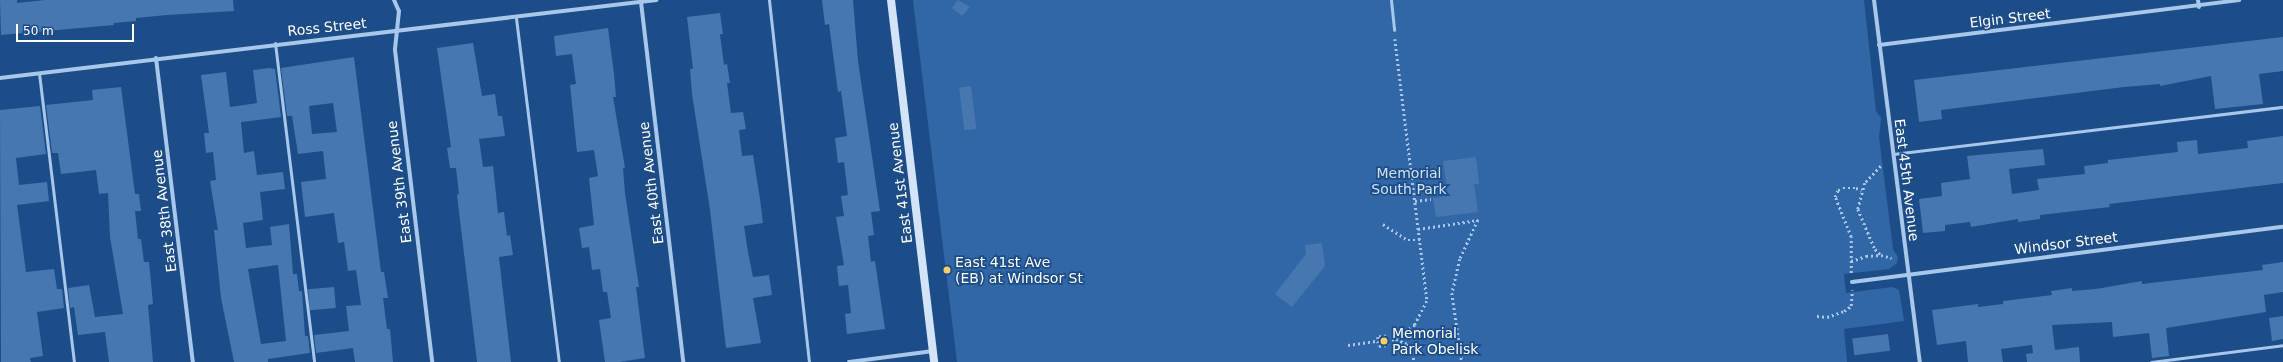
<!DOCTYPE html>
<html>
<head>
<meta charset="utf-8">
<style>
	body { margin:0 }
	#map { position:relative; width:2283px; height:362px; overflow:hidden; background:#1d4d88; font-family:"DejaVu Sans",sans-serif }
	div>[style] { position:absolute }
	.green>* { inset:0; background:#3167a6 }
	.building>* { inset:0; background:#4677b1; transform-origin:0 0 }
	.path>* { height:2.5px; margin-top:-1.25px; transform-origin:0; background:repeating-linear-gradient(90deg,#a7c7eb 0 2px,transparent 0 5px) }
	.lane>* { height:3px; margin:-1.5px; padding:0 1.5px; transform-origin:1.5px; border-radius:1.5px; background:#a7c7eb }
	.street>* { height:4px; margin:-2px; padding:0 2px; transform-origin:2px; border-radius:2px; background:#a7c7eb }
	.secondary>* { height:8px; margin:-4px; padding:0 4px; transform-origin:4px; border-radius:4px; background:#d3e4f8 }
	.dots>* { width:11px; height:11px; translate:-50% -50%; box-sizing:border-box; border:2px solid #1d4d88; border-radius:50% }
	span { translate:-50% -50%; white-space:nowrap; text-align:center; line-height:1.15; -webkit-text-stroke:3.5px #1d4d88; paint-order:stroke }
	.street-label { font-size:14px; color:#fff }
	.park-label { font-size:14px; color:#cde1f8 }
	.poi-label { font-size:14px; color:#fff }
	.left { translate:0 -50%; text-align:left }
	.scale { position:absolute; left:16px; top:24px; width:118px; height:18px; box-sizing:border-box; border:2px solid #fff; border-top:0; padding-left:5px; font-size:12px; line-height:14px; white-space:nowrap; color:#fff; -webkit-text-stroke:3px #1d4d88; paint-order:stroke }
</style>
</head>
<body>
<div id="map">
	<div class="green">
		<i style="clip-path:polygon(913px 0,1864px 0,1876px 111px,1881px 118px,1879px 137px,1893px 249px,1898px 257px,1897px 263px,1889px 269px,1844px 274px,1846px 293px,1892px 287px,1899px 290px,1904px 321px,1844px 329px,1847px 362px,957px 362px)"></i>
	</div>
	<div class="building">
		<i style="clip-path:polygon(0 0,17px 0,17px 3px,45px 0,233px 0,234px 11px,167px 15px,136px 18px,136px 21px,114px 23px,114px 25px,1px 35px)"></i>
		<i style="clip-path:polygon(822px 0,853px 0,858px 61px,880px 211px,871px 212px,874px 235px,868px 236px,871px 262px,875px 261px,885px 329px,847px 334px,845px 314px,851px 313px,848px 285px,839px 286px,837px 266px,844px 265px,836px 217px,844px 216px,841px 196px,848px 195px,844px 162px,838px 163px,835px 138px,847px 136px,841px 91px,838px 92px,829px 24px,825px 25px)"></i>
		<i style="clip-path:polygon(958px 0,970px 7px,962px 16px,952px 8px)"></i>
		<i style="clip-path:polygon(720px 13px,723px 34px,720px 34px,724px 65px,727px 64px,730px 83px,727px 83px,731px 113px,743px 112px,746px 129px,739px 130px,742px 156px,753px 155px,760px 199px,763px 223px,744px 226px,748px 252px,753px 277px,769px 275px,772px 295px,753px 298px,761px 343px,726px 348px,710px 210px,692px 94px,690px 69px,693px 69px,687px 17px)"></i>
		<i style="clip-path:polygon(608px 28px,614px 74px,616px 97px,613px 97px,625px 168px,623px 168px,625px 193px,639px 287px,636px 287px,645px 358px,619px 362px,605px 362px,599px 320px,611px 318px,607px 292px,603px 292px,600px 269px,592px 270px,589px 247px,582px 248px,579px 228px,594px 225px,589px 178px,598px 176px,594px 150px,577px 152px,570px 85px,576px 84px,572px 54px,556px 56px,554px 36px)"></i>
		<i style="clip-path:polygon(2283px 37px,2283px 71px,2259px 74px,2263px 104px,2215px 109px,2211px 76px,2160px 86px,2160px 84px,2124px 87px,1941px 110px,1942px 119px,1919px 122px,1914px 80px)"></i>
		<i style="clip-path:polygon(473px 43px,482px 96px,495px 94px,498px 116px,502px 116px,505px 136px,479px 139px,483px 167px,493px 166px,498px 213px,504px 212px,507px 236px,510px 235px,513px 255px,499px 257px,511px 362px,477px 362px,457px 195px,459px 194px,456px 168px,450px 168px,447px 148px,451px 147px,437px 48px)"></i>
		<i style="clip-path:polygon(evenodd,354px 57px,381px 272px,384px 272px,388px 298px,383px 298px,387px 329px,390px 329px,393px 362px,355px 362px,353px 348px,316px 353px,314px 335px,349px 331px,346px 306px,361px 305px,356px 270px,348px 271px,344px 242px,338px 243px,334px 213px,305px 217px,301px 182px,326px 179px,323px 151px,298px 154px,292px 116px,287px 116px,281px 68px,354px 57px,333px 103px,337px 132px,312px 134px,309px 106px,333px 103px)"></i>
		<i style="clip-path:polygon(evenodd,269px 68px,275px 69px,281px 117px,241px 122px,244px 153px,254px 151px,257px 175px,283px 172px,285px 189px,260px 192px,263px 220px,243px 223px,246px 248px,272px 245px,270px 227px,289px 224px,293px 274px,297px 274px,299px 291px,302px 291px,305px 336px,308px 336px,310px 353px,268px 359px,268px 362px,234px 362px,221px 298px,214px 230px,218px 230px,210px 181px,216px 180px,213px 152px,206px 153px,204px 133px,209px 133px,201px 75px,226px 72px,230px 107px,257px 103px,253px 70px,269px 68px,278px 265px,286px 341px,261px 344px,248px 269px,278px 265px)"></i>
		<i style="left:971px;top:86px;width:43px;height:12px;rotate:83deg"></i>
		<i style="clip-path:polygon(121px 87px,135px 194px,139px 194px,141px 211px,135px 211px,138px 239px,141px 239px,144px 262px,149px 262px,151px 282px,153px 304px,148px 305px,153px 362px,109px 362px,105px 332px,78px 335px,74px 307px,70px 308px,68px 288px,89px 285px,95px 317px,123px 314px,110px 237px,108px 193px,99px 194px,96px 170px,61px 174px,58px 153px,52px 153px,46px 105px,93px 100px,92px 90px)"></i>
		<i style="clip-path:polygon(40px 106px,46px 154px,16px 158px,19px 185px,47px 182px,49px 201px,17px 205px,26px 272px,54px 269px,57px 289px,62px 289px,64px 308px,37px 312px,43px 356px,30px 358px,31px 362px,1px 362px,0 110px)"></i>
		<i style="clip-path:polygon(2283px 136px,2283px 183px,2109px 204px,2110px 207px,2040px 215px,2040px 219px,2018px 222px,2018px 219px,1971px 227px,1970px 222px,1945px 225px,1945px 231px,1923px 233px,1919px 199px,1942px 196px,1941px 183px,1970px 179px,1967px 156px,2043px 149px,2045px 165px,2009px 169px,2012px 194px,2039px 190px,2037px 179px,2085px 174px,2084px 166px,2108px 163px,2108px 160px,2178px 152px,2177px 142px,2197px 140px,2198px 154px,2248px 148px,2247px 141px)"></i>
		<i style="clip-path:polygon(1476px 157px,1479px 184px,1474px 184px,1478px 212px,1436px 217px,1433px 198px,1448px 196px,1443px 161px)"></i>
		<i style="clip-path:polygon(1322px 243px,1325px 266px,1292px 307px,1275px 294px,1306px 254px,1305px 245px)"></i>
		<i style="clip-path:polygon(2283px 262px,2283px 292px,2264px 295px,2266px 312px,2166px 328px,2169px 356px,2152px 358px,2149px 333px,2113px 337px,2112px 322px,2052px 325px,2055px 350px,2079px 347px,2080px 362px,2027px 362px,2026px 354px,2033px 353px,2032px 345px,2001px 349px,2003px 362px,1968px 362px,1966px 341px,1937px 345px,1932px 310px,1978px 304px,1978px 307px,2003px 304px,2003px 301px,2052px 295px,2051px 291px,2072px 288px,2072px 291px,2096px 289px,2142px 281px,2142px 284px,2263px 270px,2262px 265px)"></i>
		<i style="left:334px;top:287px;width:21px;height:26px;rotate:85deg"></i>
		<i style="clip-path:polygon(2283px 316px,2283px 339px,2272px 341px,2269px 318px)"></i>
		<i style="left:1888px;top:334px;width:17px;height:36px;rotate:83deg"></i>
	</div>
	<div class="path">
		<i style="left:1395px;top:39px;width:264px;rotate:83deg"></i>
		<i style="left:1427px;top:301px;width:27px;rotate:117deg"></i>
		<i style="left:1415px;top:325px;width:24px;rotate:144deg"></i>
		<i style="left:1881px;top:166px;width:23px;rotate:133deg"></i>
		<i style="left:1865px;top:183px;width:27px;rotate:105deg"></i>
		<i style="left:1858px;top:209px;width:43px;rotate:67deg"></i>
		<i style="left:1875px;top:249px;width:8px;rotate:45deg"></i>
		<i style="left:1881px;top:255px;width:11px;rotate:15deg"></i>
		<i style="left:1415px;top:201px;width:16px;rotate:-7deg"></i>
		<i style="left:1383px;top:224px;width:30px;rotate:33deg"></i>
		<i style="left:1408px;top:240px;width:12px"></i>
		<i style="left:1418px;top:229px;width:61px;rotate:-8.5deg"></i>
		<i style="left:1478px;top:220px;width:43px;rotate:114.8deg"></i>
		<i style="left:1460px;top:259px;width:35px;rotate:103deg"></i>
		<i style="left:1452px;top:293px;width:70px;rotate:81.8deg"></i>
		<i style="left:1851px;top:261px;width:16px;rotate:-18deg"></i>
		<i style="left:1866px;top:256px;width:15px;rotate:-4deg"></i>
		<i style="left:1851px;top:273px;width:36px;rotate:-90deg"></i>
		<i style="left:1851px;top:237px;width:43px;rotate:-111.8deg"></i>
		<i style="left:1835px;top:197px;width:8px;rotate:-67deg"></i>
		<i style="left:1838px;top:190px;width:5px;rotate:-22deg"></i>
		<i style="left:1843px;top:188px;width:13px"></i>
		<i style="left:1856px;top:188px;width:6px;rotate:18deg"></i>
		<i style="left:1817px;top:316px;width:10px;rotate:6deg"></i>
		<i style="left:1827px;top:317px;width:18px;rotate:-19deg"></i>
		<i style="left:1844px;top:311px;width:9px;rotate:-36deg"></i>
		<i style="left:1851px;top:306px;width:16px;rotate:-86deg"></i>
		<i style="left:1387px;top:340px;width:9px;rotate:-6deg"></i>
		<i style="left:1396px;top:339px;width:12px;rotate:24deg"></i>
		<i style="left:1407px;top:344px;width:20px;rotate:66deg"></i>
		<i style="left:1348px;top:345px;width:30px;rotate:-8deg"></i>
		<i style="left:1378px;top:341px;width:5px;rotate:79deg"></i>
		<i style="left:1379px;top:346px;width:8px;rotate:-7deg"></i>
		<i style="left:1387px;top:345px;width:9px;rotate:-96deg"></i>
		<i style="left:1386px;top:336px;width:8px;rotate:173deg"></i>
		<i style="left:1378px;top:337px;width:4px;rotate:90deg"></i>
	</div>
	<div class="lane">
		<i style="left:769px;top:0;width:364px;rotate:83.7deg"></i>
		<i style="left:1391px;top:0;width:30px;rotate:84deg"></i>
		<i style="left:516px;top:18px;width:347px;rotate:82.9deg"></i>
		<i style="left:275px;top:43px;width:321px;rotate:83deg"></i>
		<i style="left:39px;top:73px;width:291px;rotate:83.1deg"></i>
		<i style="left:1893px;top:154px;width:393px;rotate:-6.9deg"></i>
		<i style="left:2151px;top:362px;width:133px;rotate:-7.3deg"></i>
	</div>
	<div class="street">
		<i style="left:394px;top:0;width:12px;rotate:66deg"></i>
		<i style="left:399px;top:11px;width:39px;rotate:96deg"></i>
		<i style="left:395px;top:50px;width:314px;rotate:83.2deg"></i>
		<i style="left:1874px;top:0;width:365px;rotate:82.8deg"></i>
		<i style="left:2198px;top:0;width:7px;rotate:82deg"></i>
		<i style="left:641px;top:2px;width:362px;rotate:83.3deg"></i>
		<i style="left:1879px;top:45px;width:363px;rotate:-7.1deg"></i>
		<i style="left:156px;top:58px;width:306px;rotate:83.1deg"></i>
		<i style="left:0;top:78px;width:661px;rotate:-6.78deg"></i>
		<i style="left:1852px;top:282px;width:434px;rotate:-7.3deg"></i>
		<i style="left:849px;top:362px;width:85px;rotate:-7.5deg"></i>
	</div>
	<div class="secondary">
		<i style="left:891px;top:0;width:365px;rotate:83.2deg"></i>
	</div>
	<div class="dots">
		<i style="left:947px;top:270px;background:#fbcf66"></i>
		<i style="left:1384px;top:341px;background:#fbcf66"></i>
	</div>
	<div class="street-label">
		<span style="left:2010px;top:18px;rotate:-7deg">Elgin Street</span>
		<span style="left:327px;top:27px;rotate:-6deg">Ross Street</span>
		<span style="left:1907px;top:180px;rotate:83deg">East 45th Avenue</span>
		<span style="left:399px;top:182px;rotate:-97deg">East 39th Avenue</span>
		<span style="left:651px;top:183px;rotate:-97deg">East 40th Avenue</span>
		<span style="left:900px;top:183px;rotate:-97deg">East 41st Avenue</span>
		<span style="left:164px;top:211px;rotate:-97deg">East 38th Avenue</span>
		<span style="left:2066px;top:243px;rotate:-7deg">Windsor Street</span>
	</div>
	<div class="park-label">
		<span style="left:1409px;top:181px">Memorial<br>South Park</span>
	</div>
	<div class="poi-label">
		<span class="left" style="left:955px;top:270px">East 41st Ave<br>(EB) at Windsor St</span>
		<span class="left" style="left:1392px;top:341px">Memorial<br>Park Obelisk</span>
	</div>
	<div class="scale">50 m</div>
</div>
</body>
</html>
